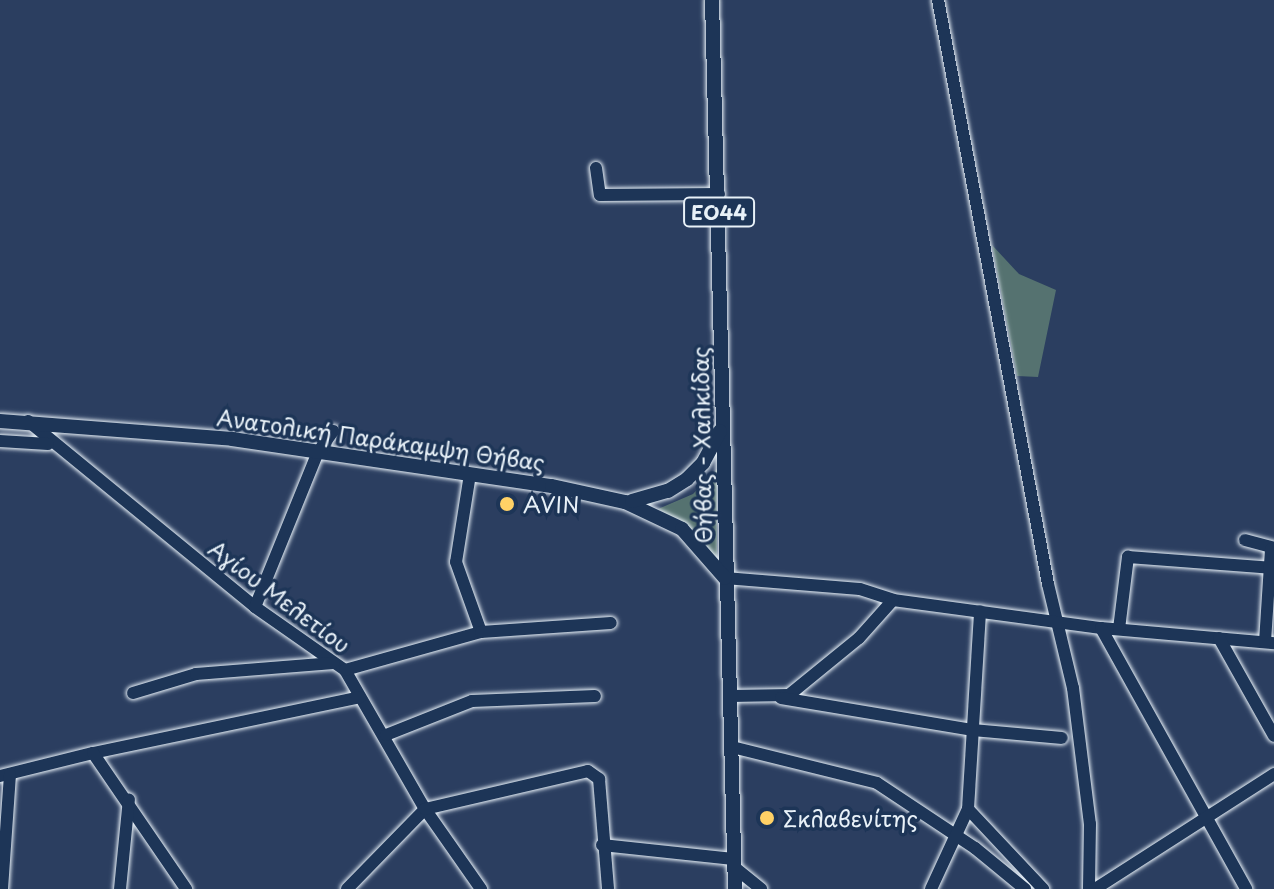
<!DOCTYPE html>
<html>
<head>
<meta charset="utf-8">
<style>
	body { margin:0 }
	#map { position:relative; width:1274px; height:889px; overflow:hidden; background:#2b3e60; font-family:"Playpen Sans",sans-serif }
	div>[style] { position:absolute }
	.green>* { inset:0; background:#557270 }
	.roads { filter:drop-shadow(0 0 2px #e8f1f8) drop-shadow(0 0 2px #e8f1f8) }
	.minor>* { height:12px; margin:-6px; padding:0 6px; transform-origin:6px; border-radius:6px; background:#1d3557 }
	.major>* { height:14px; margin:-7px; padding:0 7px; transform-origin:7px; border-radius:7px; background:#1d3557 }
	.dots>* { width:22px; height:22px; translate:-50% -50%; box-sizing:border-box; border:4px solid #1d3557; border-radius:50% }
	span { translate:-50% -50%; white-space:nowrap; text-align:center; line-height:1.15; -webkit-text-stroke:7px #1d3557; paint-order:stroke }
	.shield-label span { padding:2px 6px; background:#1d3557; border:2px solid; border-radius:6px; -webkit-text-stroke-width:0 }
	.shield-label { font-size:20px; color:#e8f1f8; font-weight:700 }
	.street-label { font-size:22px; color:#e8f1f8 }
	.poi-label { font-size:22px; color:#e8f1f8 }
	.left { translate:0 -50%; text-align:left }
</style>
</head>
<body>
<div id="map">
	<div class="green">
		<i style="clip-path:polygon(992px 245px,1019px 274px,1056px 290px,1038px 377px,1017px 376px)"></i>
		<i style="clip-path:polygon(717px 469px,717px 559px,693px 530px,658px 509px,693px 494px)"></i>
	</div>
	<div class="roads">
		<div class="minor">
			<i style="left:938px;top:0;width:594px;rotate:79.33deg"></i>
			<i style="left:1048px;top:584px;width:107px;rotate:76.5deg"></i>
			<i style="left:1073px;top:688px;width:137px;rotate:82.9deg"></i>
			<i style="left:1090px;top:824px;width:65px;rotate:90.9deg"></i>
			<i style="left:596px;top:168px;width:27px;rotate:82deg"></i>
			<i style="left:600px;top:195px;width:119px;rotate:-0.5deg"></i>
			<i style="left:28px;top:421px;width:293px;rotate:39.3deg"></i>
			<i style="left:255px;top:607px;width:110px;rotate:35deg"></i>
			<i style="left:345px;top:670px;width:160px;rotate:60.1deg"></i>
			<i style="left:425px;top:809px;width:98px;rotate:55deg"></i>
			<i style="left:0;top:441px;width:48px;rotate:3.6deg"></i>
			<i style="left:470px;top:474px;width:89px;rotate:99deg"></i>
			<i style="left:456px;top:562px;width:74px;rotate:70.3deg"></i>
			<i style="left:1245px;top:540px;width:30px;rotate:15deg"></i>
			<i style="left:725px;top:578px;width:135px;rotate:4.7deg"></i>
			<i style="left:860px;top:589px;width:35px;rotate:18deg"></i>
			<i style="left:893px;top:600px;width:210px;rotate:7.7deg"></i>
			<i style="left:1101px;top:628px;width:174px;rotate:5deg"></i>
			<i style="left:255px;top:607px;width:167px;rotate:-67.9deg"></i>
			<i style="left:318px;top:452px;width:26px;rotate:-54deg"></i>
			<i style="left:1101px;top:628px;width:299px;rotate:60.9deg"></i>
			<i style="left:1119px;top:629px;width:73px;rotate:-82.9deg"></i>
			<i style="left:1128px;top:557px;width:146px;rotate:4.3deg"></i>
			<i style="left:1219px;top:638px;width:112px;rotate:60.7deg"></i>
			<i style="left:1265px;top:642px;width:93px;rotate:-86.3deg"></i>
			<i style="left:345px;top:670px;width:141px;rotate:-15.6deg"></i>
			<i style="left:481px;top:632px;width:130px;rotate:-4deg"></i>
			<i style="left:133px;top:693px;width:66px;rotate:-16.8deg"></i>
			<i style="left:196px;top:674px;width:138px;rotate:-4.6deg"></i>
			<i style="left:731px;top:696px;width:58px;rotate:-1deg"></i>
			<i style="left:789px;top:695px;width:90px;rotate:-39.2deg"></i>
			<i style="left:859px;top:638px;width:51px;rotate:-48.2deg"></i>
			<i style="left:781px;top:698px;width:195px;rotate:9.5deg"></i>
			<i style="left:973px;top:730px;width:89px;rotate:5.1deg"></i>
			<i style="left:386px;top:735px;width:92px;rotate:-21.6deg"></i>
			<i style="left:472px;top:701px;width:123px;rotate:-2.3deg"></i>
			<i style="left:732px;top:747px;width:149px;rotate:13.9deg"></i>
			<i style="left:877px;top:783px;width:118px;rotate:33.6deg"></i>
			<i style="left:975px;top:848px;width:65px;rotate:39.4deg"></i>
			<i style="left:93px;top:753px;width:273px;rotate:-11.8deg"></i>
			<i style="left:0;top:776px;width:96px;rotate:-13.9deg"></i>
			<i style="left:93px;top:753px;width:165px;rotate:55.6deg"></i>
			<i style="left:968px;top:809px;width:110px;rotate:46.8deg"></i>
			<i style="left:602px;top:845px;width:132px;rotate:6.1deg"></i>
			<i style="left:734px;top:867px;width:35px;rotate:39deg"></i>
			<i style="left:2px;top:889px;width:115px;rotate:-86deg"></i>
			<i style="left:120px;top:889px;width:90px;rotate:-84.3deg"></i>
			<i style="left:347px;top:889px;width:112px;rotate:-45.7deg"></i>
			<i style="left:425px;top:809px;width:167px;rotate:-13.1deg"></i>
			<i style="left:588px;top:771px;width:14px;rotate:36deg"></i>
			<i style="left:599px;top:779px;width:110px;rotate:85.3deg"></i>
			<i style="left:931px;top:889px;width:88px;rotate:-65.2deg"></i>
			<i style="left:968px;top:809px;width:198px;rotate:-86.5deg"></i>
			<i style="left:1095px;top:889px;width:213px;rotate:-32.7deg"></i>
		</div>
		<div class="major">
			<i style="left:712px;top:0;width:889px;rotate:88.52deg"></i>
			<i style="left:0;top:421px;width:233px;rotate:4.4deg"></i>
			<i style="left:232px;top:439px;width:323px;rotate:8.4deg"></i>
			<i style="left:552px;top:486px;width:75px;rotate:12.4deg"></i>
			<i style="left:625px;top:502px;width:63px;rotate:25.3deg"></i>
			<i style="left:682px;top:529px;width:65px;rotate:48.7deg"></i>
			<i style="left:632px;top:501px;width:37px;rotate:-16deg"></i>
			<i style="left:668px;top:491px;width:22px;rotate:-32deg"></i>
			<i style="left:687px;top:479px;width:23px;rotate:-45deg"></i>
			<i style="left:703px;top:463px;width:36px;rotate:-62deg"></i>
		</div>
	</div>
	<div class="dots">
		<i style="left:507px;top:504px;background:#ffd166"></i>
		<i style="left:767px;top:818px;background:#ffd166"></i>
	</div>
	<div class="shield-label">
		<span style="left:719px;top:212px">ΕΟ44</span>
	</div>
	<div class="street-label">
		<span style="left:381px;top:439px;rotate:8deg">Ανατολική Παράκαμψη Θήβας</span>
		<span style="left:701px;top:445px;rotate:-91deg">Θήβας - Χαλκίδας</span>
		<span style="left:280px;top:596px;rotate:37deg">Αγίου Μελετίου</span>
	</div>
	<div class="poi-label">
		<span class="left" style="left:523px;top:504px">AVIN</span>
		<span class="left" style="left:783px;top:818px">Σκλαβενίτης</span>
	</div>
</div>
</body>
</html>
